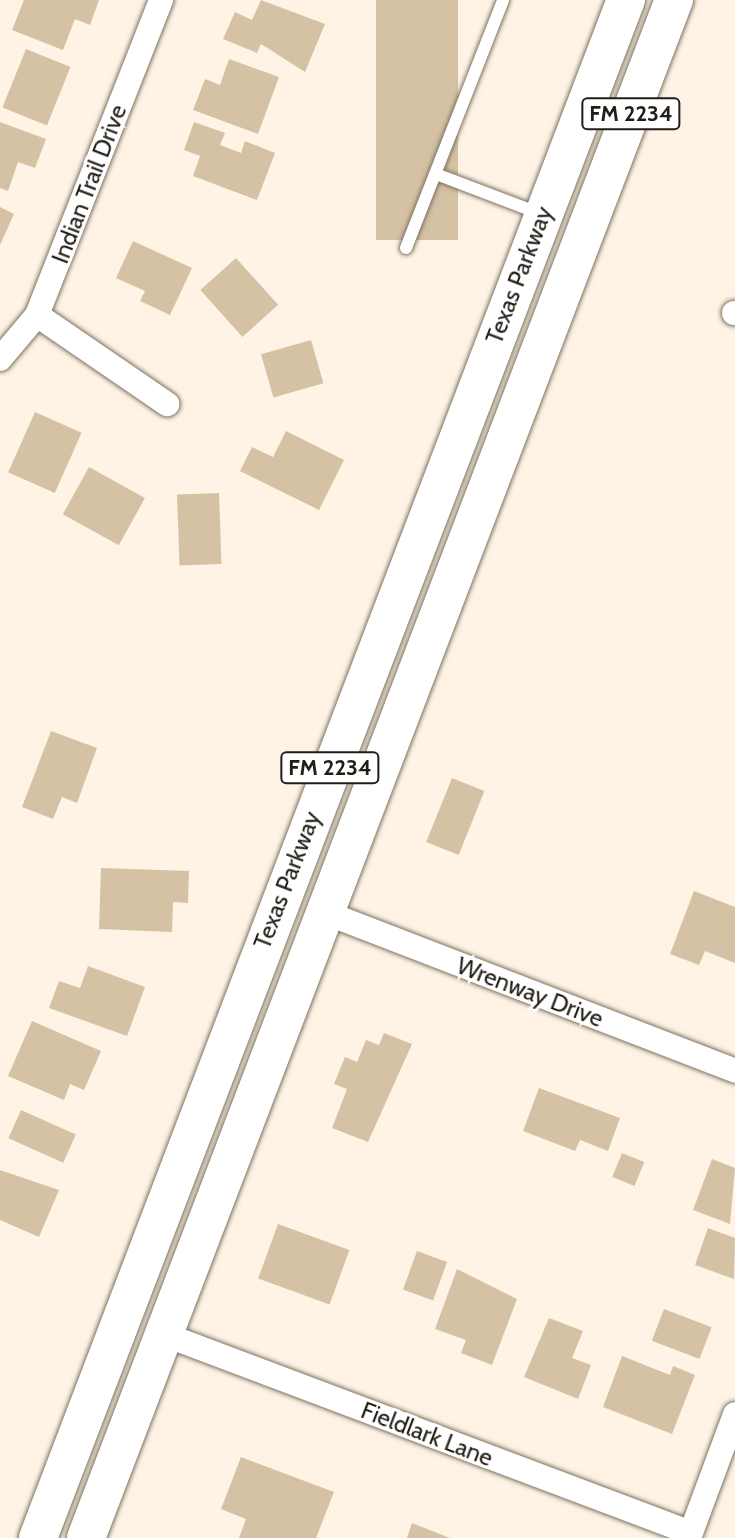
<!DOCTYPE html>
<html>
<head>
<meta charset="utf-8">
<style>
	body { margin:0 }
	#map { position:relative; width:735px; height:1538px; overflow:hidden; background:#fef3e4; font-family:Cabin,sans-serif }
	div>[style] { position:absolute }
	.building>* { inset:0; background:#d5c2a5; transform-origin:0 0 }
	.roads { filter:drop-shadow(0 0 2px #7d7261) drop-shadow(0 0 2px #7d7261) }
	.lane>* { height:12px; margin:-6px; padding:0 6px; transform-origin:6px; border-radius:6px; background:#fff }
	.street>* { height:24px; margin:-12px; padding:0 12px; transform-origin:12px; border-radius:12px; background:#fff }
	.primary>* { height:38px; margin:-19px; padding:0 19px; transform-origin:19px; border-radius:19px; background:#fff }
	span { translate:-50% -50%; white-space:nowrap; text-align:center; line-height:1.15; -webkit-text-stroke:6px #fff; paint-order:stroke }
	.shield-label span { padding:2px 6px; background:#fff; border:2px solid; border-radius:6px; -webkit-text-stroke-width:0 }
	.shield-label { font-size:22px; color:#221d17; font-weight:700 }
	.street-label { font-size:24px; color:#221d17 }
</style>
</head>
<body>
<div id="map">
	<div class="building">
		<i style="clip-path:polygon(24px 0,99px 0,90px 25px,75px 19px,63px 50px,12px 30px)"></i>
		<i style="clip-path:polygon(261px 0,325px 24px,305px 72px,261px 44px,257px 53px,223px 39px,235px 12px,252px 20px)"></i>
		<i style="left:376px;top:0;width:82px;height:240px"></i>
		<i style="left:26px;top:49px;width:48px;height:63px;rotate:22deg"></i>
		<i style="clip-path:polygon(229px 59px,279px 77px,258px 134px,193px 110px,205px 79px,220px 85px)"></i>
		<i style="clip-path:polygon(0 122px,46px 139px,35px 168px,18px 162px,8px 191px,0 188px)"></i>
		<i style="clip-path:polygon(194px 122px,225px 133px,220px 145px,241px 153px,245px 141px,275px 153px,257px 200px,193px 176px,200px 156px,184px 150px)"></i>
		<i style="clip-path:polygon(0 207px,14px 214px,0 245px)"></i>
		<i style="clip-path:polygon(133px 241px,192px 268px,170px 315px,140px 301px,145px 291px,116px 278px)"></i>
		<i style="left:236px;top:258px;width:63px;height:48px;rotate:48deg"></i>
		<i style="left:311px;top:340px;width:45px;height:52px;rotate:74deg"></i>
		<i style="left:35px;top:412px;width:51px;height:66px;rotate:24deg"></i>
		<i style="clip-path:polygon(286px 431px,344px 460px,319px 510px,240px 471px,252px 447px,273px 457px)"></i>
		<i style="left:89px;top:467px;width:64px;height:54px;rotate:29deg"></i>
		<i style="left:219px;top:493px;width:71px;height:42px;rotate:88deg"></i>
		<i style="clip-path:polygon(51px 731px,97px 748px,77px 803px,62px 797px,53px 819px,22px 807px)"></i>
		<i style="left:452px;top:778px;width:35px;height:69px;rotate:22deg"></i>
		<i style="clip-path:polygon(101px 868px,189px 871px,188px 903px,173px 902px,172px 932px,99px 929px)"></i>
		<i style="clip-path:polygon(694px 891px,735px 907px,735px 963px,705px 951px,699px 965px,670px 954px)"></i>
		<i style="clip-path:polygon(88px 966px,145px 987px,127px 1036px,49px 1008px,59px 981px,80px 988px)"></i>
		<i style="clip-path:polygon(32px 1021px,101px 1051px,84px 1090px,70px 1084px,64px 1100px,8px 1076px)"></i>
		<i style="clip-path:polygon(384px 1033px,412px 1044px,368px 1142px,332px 1128px,347px 1089px,334px 1084px,345px 1057px,357px 1062px,366px 1040px,379px 1045px)"></i>
		<i style="clip-path:polygon(539px 1088px,620px 1118px,608px 1151px,580px 1140px,575px 1151px,523px 1131px)"></i>
		<i style="left:21px;top:1110px;width:60px;height:31px;rotate:24deg"></i>
		<i style="left:622px;top:1153px;width:24px;height:26px;rotate:22deg"></i>
		<i style="clip-path:polygon(712px 1159px,735px 1168px,730px 1224px,693px 1210px)"></i>
		<i style="clip-path:polygon(0 1170px,59px 1190px,39px 1237px,0 1220px)"></i>
		<i style="left:278px;top:1224px;width:76px;height:58px;rotate:20deg"></i>
		<i style="clip-path:polygon(708px 1228px,735px 1238px,734px 1279px,695px 1265px)"></i>
		<i style="left:417px;top:1251px;width:32px;height:41px;rotate:20deg"></i>
		<i style="clip-path:polygon(457px 1269px,517px 1299px,492px 1365px,461px 1353px,466px 1340px,435px 1329px)"></i>
		<i style="left:664px;top:1309px;width:51px;height:34px;rotate:21deg"></i>
		<i style="clip-path:polygon(549px 1318px,583px 1331px,572px 1358px,591px 1365px,578px 1399px,524px 1377px)"></i>
		<i style="clip-path:polygon(622px 1356px,670px 1375px,673px 1366px,695px 1375px,672px 1434px,603px 1407px)"></i>
		<i style="clip-path:polygon(241px 1457px,334px 1492px,316px 1538px,239px 1538px,246px 1519px,221px 1509px)"></i>
		<i style="clip-path:polygon(412px 1523px,450px 1538px,407px 1538px)"></i>
	</div>
	<div class="roads">
		<div class="lane">
			<i style="left:436px;top:174px;width:112px;rotate:20.9deg"></i>
			<i style="left:406px;top:248px;width:266px;rotate:-68.6deg"></i>
		</div>
		<div class="street">
			<i style="left:734px;top:313px;width:1px"></i>
			<i style="left:37px;top:315px;width:158px;rotate:34.4deg"></i>
			<i style="left:0;top:359px;width:57px;rotate:-49.9deg"></i>
			<i style="left:37px;top:315px;width:339px;rotate:-68.5deg"></i>
			<i style="left:324px;top:912px;width:441px;rotate:21.1deg"></i>
			<i style="left:163px;top:1334px;width:564px;rotate:20.65deg"></i>
			<i style="left:689px;top:1538px;width:132px;rotate:-69.6deg"></i>
		</div>
		<div class="primary">
			<i style="left:38px;top:1538px;width:1647px;rotate:-69.08deg"></i>
			<i style="left:86px;top:1538px;width:1647px;rotate:-69.08deg"></i>
		</div>
	</div>
	<div class="shield-label">
		<span style="left:631px;top:114px">FM 2234</span>
		<span style="left:330px;top:768px">FM 2234</span>
	</div>
	<div class="street-label">
		<span style="left:89px;top:184px;rotate:-69deg">Indian Trail Drive</span>
		<span style="left:519px;top:275px;rotate:-69deg">Texas Parkway</span>
		<span style="left:287px;top:880px;rotate:-69deg">Texas Parkway</span>
		<span style="left:530px;top:992px;rotate:21deg">Wrenway Drive</span>
		<span style="left:427px;top:1434px;rotate:21deg">Fieldlark Lane</span>
	</div>
</div>
</body>
</html>
